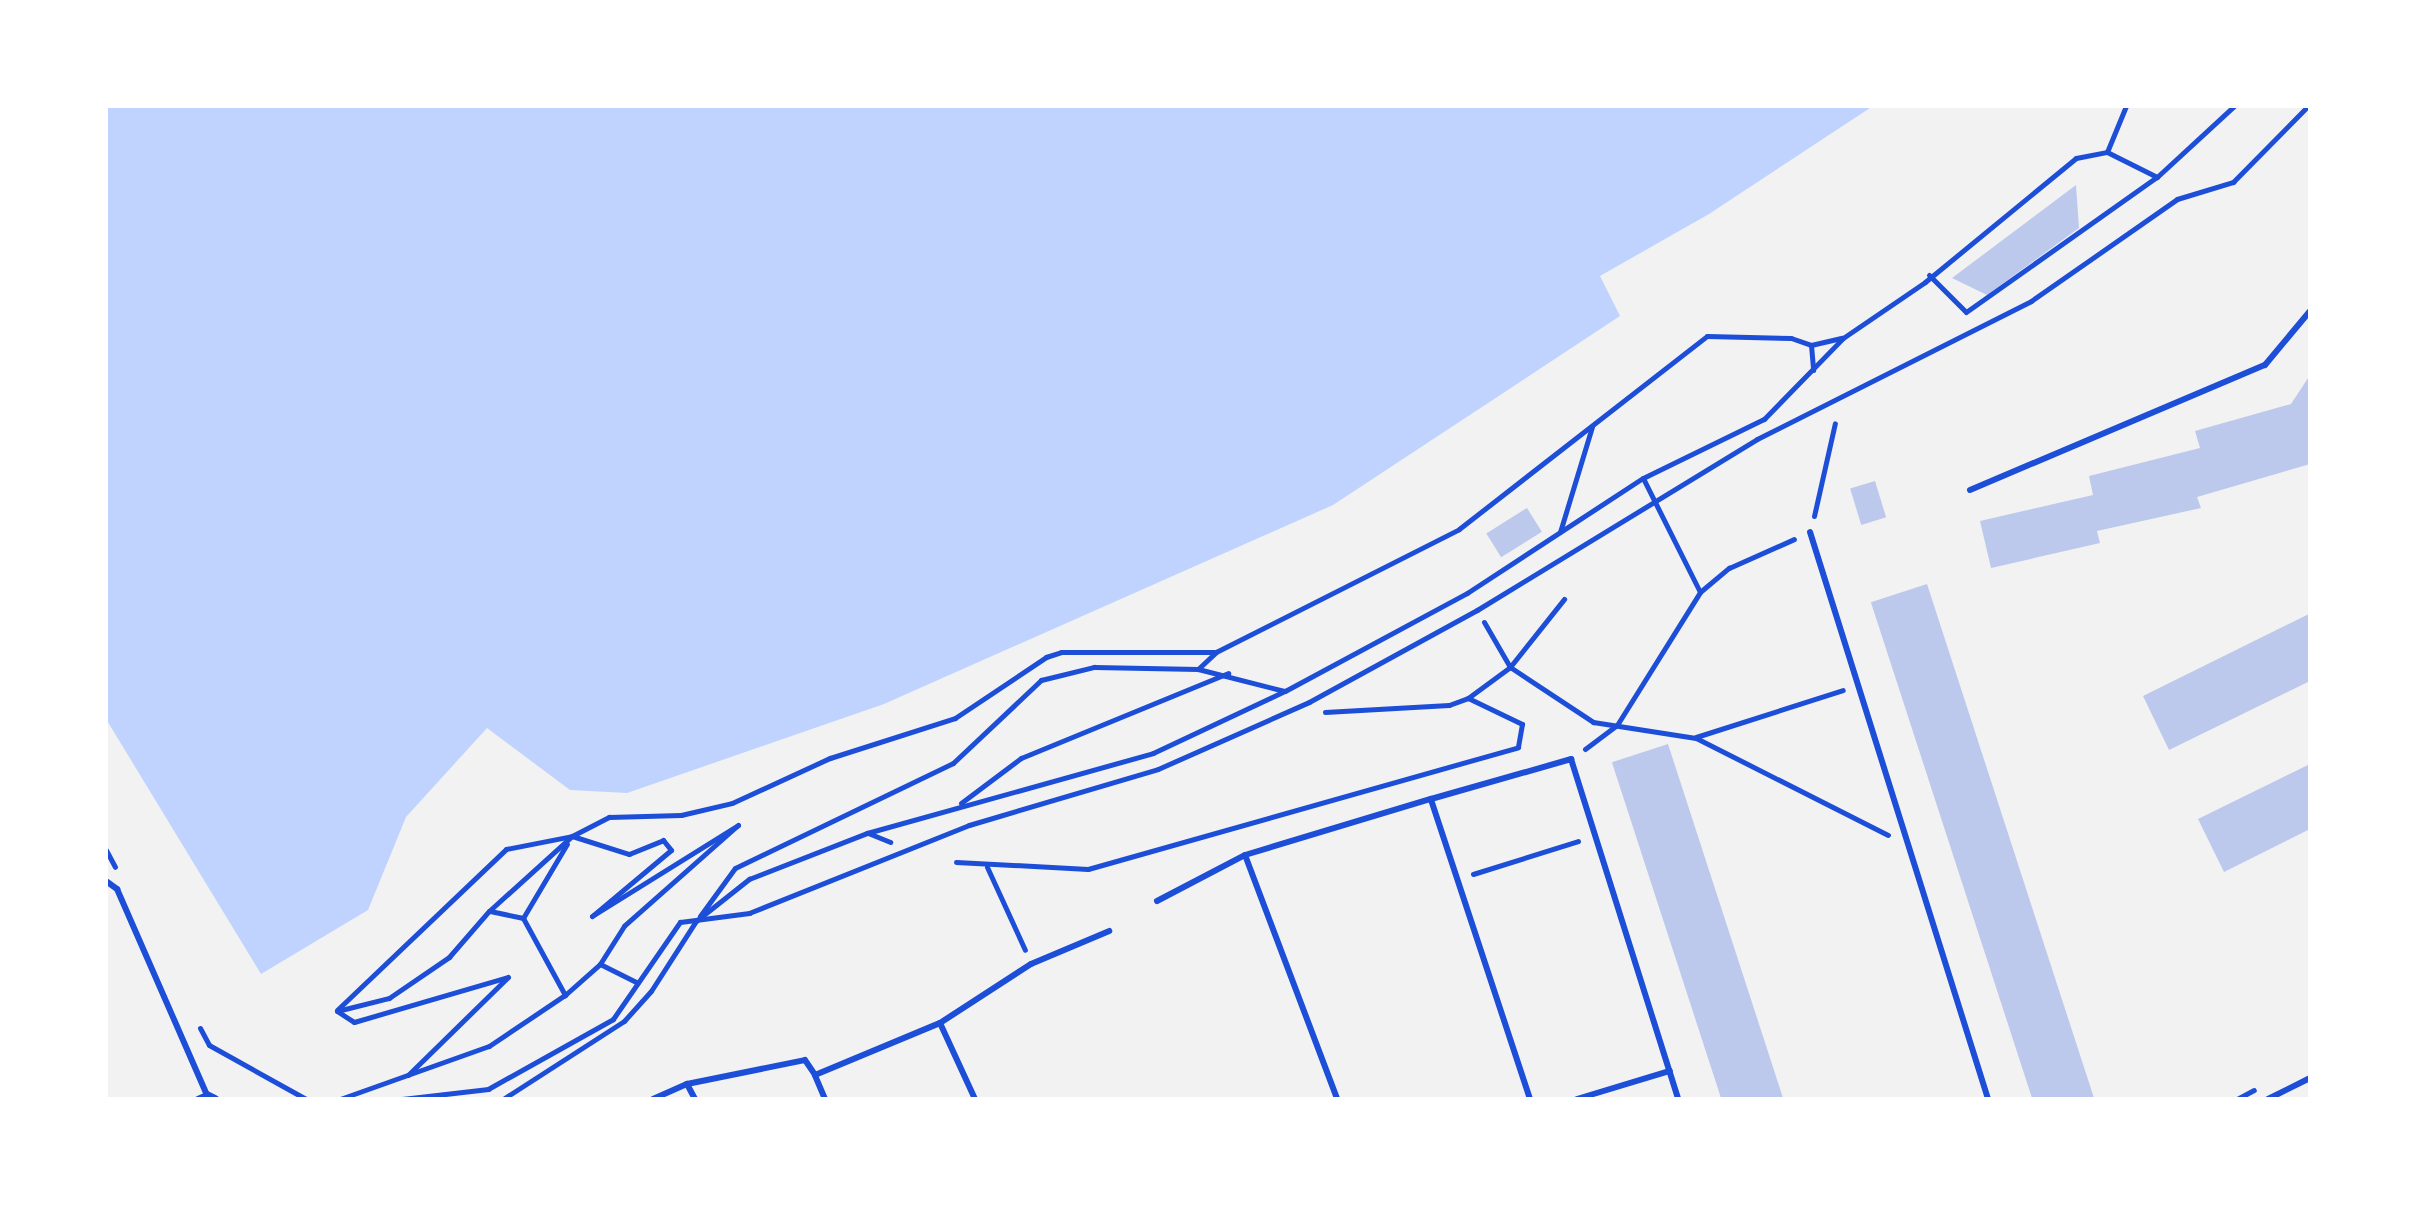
<!DOCTYPE html>
<html>
<head>
<meta charset="utf-8">
<style>
	body { margin:0 }
	#map { position:relative; width:2416px; height:1205px; overflow:hidden; background:#f2f2f2; font-family:"Golos Text",sans-serif }
	div>[style] { position:absolute }
	.water>* { inset:0; background:#bfd3fe }
	.building>* { inset:0; background:#bdc9ec; transform-origin:0 0 }
	.path>* { height:5px; margin:-2.5px; padding:0 2.5px; transform-origin:2.5px; border-radius:2.5px; background:#1d4ed8 }
	.service>* { height:6px; margin:-3px; padding:0 3px; transform-origin:3px; border-radius:3px; background:#1d4ed8 }
	.minor>* { height:8px; margin:-4px; padding:0 4px; transform-origin:4px; border-radius:4px; background:#1d4ed8 }
	span { translate:-50% -50%; white-space:nowrap; text-align:center; line-height:1.15; -webkit-text-stroke:7px #fff; paint-order:stroke }
	.frame { position:absolute; inset:0; border:108px solid #fff; pointer-events:none }
</style>
</head>
<body>
<div id="map">
	<div class="water">
		<i style="clip-path:polygon(106px 106px,1873px 106px,1709px 214px,1600px 276px,1620px 316px,1333px 505px,884px 704px,627px 793px,570px 790px,487px 728px,406px 817px,368px 910px,261px 974px,106px 719px)"></i>
	</div>
	<div class="building">
		<i style="clip-path:polygon(2076px 185px,2079px 228px,1987px 295px,1952px 278px)"></i>
		<i style="clip-path:polygon(2310px 375px,2310px 464px,2197px 497px,2201px 508px,2097px 531px,2100px 543px,1991px 568px,1980px 521px,2093px 495px,2089px 476px,2200px 448px,2195px 431px,2291px 404px)"></i>
		<i style="left:1875px;top:481px;width:38px;height:26px;rotate:73deg"></i>
		<i style="left:1527px;top:508px;width:28px;height:48px;rotate:58deg"></i>
		<i style="left:1927px;top:584px;width:542px;height:59px;rotate:72deg"></i>
		<i style="clip-path:polygon(2309px 614px,2310px 681px,2169px 750px,2143px 696px)"></i>
		<i style="left:1668px;top:744px;width:373px;height:59px;rotate:72deg"></i>
		<i style="clip-path:polygon(2310px 764px,2310px 829px,2224px 872px,2198px 819px)"></i>
	</div>
	<div class="path">
		<i style="left:2107px;top:152px;width:50px;rotate:-67.6deg"></i>
		<i style="left:1929px;top:275px;width:52px;rotate:45deg"></i>
		<i style="left:1966px;top:312px;width:234px;rotate:-35.3deg"></i>
		<i style="left:1811px;top:345px;width:25px;rotate:85deg"></i>
		<i style="left:1814px;top:516px;width:95px;rotate:-77.3deg"></i>
		<i style="left:1560px;top:532px;width:110px;rotate:-73.1deg"></i>
		<i style="left:1700px;top:592px;width:38px;rotate:-40deg"></i>
		<i style="left:1729px;top:568px;width:71px;rotate:-24deg"></i>
		<i style="left:1484px;top:622px;width:52px;rotate:60deg"></i>
		<i style="left:1510px;top:667px;width:100px;rotate:33.5deg"></i>
		<i style="left:1593px;top:722px;width:104px;rotate:8.8deg"></i>
		<i style="left:1696px;top:738px;width:215px;rotate:26.8deg"></i>
		<i style="left:1198px;top:669px;width:89px;rotate:14.3deg"></i>
		<i style="left:1468px;top:698px;width:60px;rotate:25.7deg"></i>
		<i style="left:1522px;top:724px;width:23px;rotate:100deg"></i>
		<i style="left:1325px;top:712px;width:124px;rotate:-3.2deg"></i>
		<i style="left:1449px;top:705px;width:20px;rotate:-20deg"></i>
		<i style="left:1468px;top:698px;width:52px;rotate:-36.4deg"></i>
		<i style="left:1510px;top:667px;width:87px;rotate:-51.5deg"></i>
		<i style="left:1696px;top:737px;width:154px;rotate:-17.7deg"></i>
		<i style="left:1585px;top:749px;width:40px;rotate:-37deg"></i>
		<i style="left:1617px;top:725px;width:157px;rotate:-58deg"></i>
		<i style="left:1700px;top:592px;width:127px;rotate:-116.6deg"></i>
		<i style="left:961px;top:803px;width:75px;rotate:-36.9deg"></i>
		<i style="left:1021px;top:758px;width:224px;rotate:-22.3deg"></i>
		<i style="left:868px;top:833px;width:24px;rotate:22deg"></i>
		<i style="left:106px;top:850px;width:19px;rotate:62deg"></i>
		<i style="left:956px;top:862px;width:132px;rotate:3deg"></i>
		<i style="left:1088px;top:869px;width:447px;rotate:-15.8deg"></i>
		<i style="left:987px;top:867px;width:91px;rotate:65.4deg"></i>
		<i style="left:1473px;top:874px;width:110px;rotate:-17.4deg"></i>
		<i style="left:490px;top:911px;width:34px;rotate:12deg"></i>
		<i style="left:523px;top:918px;width:88px;rotate:61.4deg"></i>
		<i style="left:700px;top:916px;width:59px;rotate:-53.9deg"></i>
		<i style="left:735px;top:868px;width:242px;rotate:-25.7deg"></i>
		<i style="left:953px;top:763px;width:121px;rotate:-43.3deg"></i>
		<i style="left:1041px;top:680px;width:55px;rotate:-13.8deg"></i>
		<i style="left:1094px;top:667px;width:104px;rotate:1.1deg"></i>
		<i style="left:1198px;top:669px;width:25px;rotate:-43deg"></i>
		<i style="left:1216px;top:652px;width:272px;rotate:-26.8deg"></i>
		<i style="left:1459px;top:529px;width:314px;rotate:-37.9deg"></i>
		<i style="left:1707px;top:336px;width:84px;rotate:1.4deg"></i>
		<i style="left:1791px;top:338px;width:21px;rotate:19deg"></i>
		<i style="left:1811px;top:345px;width:32px;rotate:-13deg"></i>
		<i style="left:523px;top:918px;width:86px;rotate:-59.3deg"></i>
		<i style="left:337px;top:1010px;width:233px;rotate:-43.6deg"></i>
		<i style="left:506px;top:849px;width:67px;rotate:-11.1deg"></i>
		<i style="left:572px;top:836px;width:60px;rotate:17.5deg"></i>
		<i style="left:629px;top:854px;width:37px;rotate:-22deg"></i>
		<i style="left:663px;top:840px;width:13px;rotate:51deg"></i>
		<i style="left:671px;top:850px;width:103px;rotate:140.1deg"></i>
		<i style="left:592px;top:916px;width:172px;rotate:-31.9deg"></i>
		<i style="left:738px;top:825px;width:152px;rotate:138.5deg"></i>
		<i style="left:624px;top:926px;width:45px;rotate:122.3deg"></i>
		<i style="left:337px;top:1011px;width:54px;rotate:-14deg"></i>
		<i style="left:389px;top:998px;width:73px;rotate:-34.3deg"></i>
		<i style="left:449px;top:957px;width:61px;rotate:-49deg"></i>
		<i style="left:489px;top:911px;width:112px;rotate:-42.1deg"></i>
		<i style="left:572px;top:836px;width:42px;rotate:-27.2deg"></i>
		<i style="left:609px;top:817px;width:72px;rotate:-1.6deg"></i>
		<i style="left:681px;top:815px;width:52px;rotate:-13.2deg"></i>
		<i style="left:732px;top:803px;width:108px;rotate:-24.7deg"></i>
		<i style="left:830px;top:758px;width:131px;rotate:-17.7deg"></i>
		<i style="left:955px;top:718px;width:110px;rotate:-33.8deg"></i>
		<i style="left:1046px;top:657px;width:16px;rotate:-18deg"></i>
		<i style="left:1061px;top:652px;width:153px"></i>
		<i style="left:337px;top:1011px;width:20px;rotate:33deg"></i>
		<i style="left:354px;top:1022px;width:160px;rotate:-16.3deg"></i>
		<i style="left:508px;top:977px;width:140px;rotate:135.6deg"></i>
		<i style="left:200px;top:1028px;width:19px;rotate:62deg"></i>
		<i style="left:209px;top:1045px;width:111px;rotate:29.1deg"></i>
		<i style="left:340px;top:1099px;width:158px;rotate:-19.6deg"></i>
		<i style="left:489px;top:1046px;width:92px;rotate:-33.9deg"></i>
		<i style="left:565px;top:995px;width:47px;rotate:-41.5deg"></i>
		<i style="left:600px;top:964px;width:42px;rotate:26.6deg"></i>
		<i style="left:402px;top:1099px;width:87px;rotate:-6.6deg"></i>
		<i style="left:488px;top:1089px;width:143px;rotate:-29.2deg"></i>
		<i style="left:613px;top:1019px;width:118px;rotate:-55.4deg"></i>
		<i style="left:680px;top:922px;width:70px;rotate:-7.4deg"></i>
		<i style="left:749px;top:913px;width:237px;rotate:-21.8deg"></i>
		<i style="left:969px;top:825px;width:197px;rotate:-16.5deg"></i>
		<i style="left:1158px;top:769px;width:165px;rotate:-23.9deg"></i>
		<i style="left:1309px;top:702px;width:192px;rotate:-28.7deg"></i>
		<i style="left:1477px;top:610px;width:328px;rotate:-31.4deg"></i>
		<i style="left:1757px;top:439px;width:307px;rotate:-26.7deg"></i>
		<i style="left:2031px;top:301px;width:178px;rotate:-34.9deg"></i>
		<i style="left:2177px;top:199px;width:59px;rotate:-16.9deg"></i>
		<i style="left:2233px;top:182px;width:107px;rotate:-45.4deg"></i>
		<i style="left:503px;top:1099px;width:144px;rotate:-32.8deg"></i>
		<i style="left:624px;top:1021px;width:40px;rotate:-48deg"></i>
		<i style="left:651px;top:991px;width:83px;rotate:-57.3deg"></i>
		<i style="left:696px;top:921px;width:68px;rotate:-38.4deg"></i>
		<i style="left:749px;top:879px;width:127px;rotate:-21.3deg"></i>
		<i style="left:867px;top:833px;width:297px;rotate:-15.6deg"></i>
		<i style="left:1153px;top:753px;width:146px;rotate:-25.2deg"></i>
		<i style="left:1285px;top:691px;width:207px;rotate:-28.3deg"></i>
		<i style="left:1467px;top:593px;width:210px;rotate:-33.2deg"></i>
		<i style="left:1643px;top:478px;width:135px;rotate:-26deg"></i>
		<i style="left:1764px;top:419px;width:113px;rotate:-45.7deg"></i>
		<i style="left:1843px;top:338px;width:99px;rotate:-34.3deg"></i>
		<i style="left:1925px;top:282px;width:195px;rotate:-39.4deg"></i>
		<i style="left:2076px;top:158px;width:32px;rotate:-11deg"></i>
		<i style="left:2107px;top:152px;width:56px;rotate:26.6deg"></i>
		<i style="left:2157px;top:177px;width:105px;rotate:-42.7deg"></i>
		<i style="left:2237px;top:1099px;width:19px;rotate:-28deg"></i>
	</div>
	<div class="service">
		<i style="left:1970px;top:490px;width:320px;rotate:-23deg"></i>
		<i style="left:2265px;top:365px;width:70px;rotate:-50.2deg"></i>
		<i style="left:1810px;top:532px;width:594px;rotate:72.57deg"></i>
		<i style="left:1245px;top:855px;width:261px;rotate:69.3deg"></i>
		<i style="left:106px;top:881px;width:14px;rotate:36deg"></i>
		<i style="left:117px;top:889px;width:225px;rotate:66.4deg"></i>
		<i style="left:207px;top:1095px;width:10px;rotate:156deg"></i>
		<i style="left:1157px;top:901px;width:99px;rotate:-27.6deg"></i>
		<i style="left:1245px;top:855px;width:194px;rotate:-16.8deg"></i>
		<i style="left:940px;top:1023px;width:108px;rotate:-33deg"></i>
		<i style="left:1031px;top:964px;width:85px;rotate:-22.9deg"></i>
		<i style="left:687px;top:1084px;width:120px;rotate:-11.5deg"></i>
		<i style="left:805px;top:1060px;width:18px;rotate:56deg"></i>
		<i style="left:653px;top:1099px;width:37px;rotate:-24deg"></i>
		<i style="left:687px;top:1084px;width:17px;rotate:62deg"></i>
		<i style="left:825px;top:1099px;width:26px;rotate:-113deg"></i>
		<i style="left:815px;top:1075px;width:135px;rotate:-22.6deg"></i>
		<i style="left:940px;top:1023px;width:84px;rotate:65.3deg"></i>
		<i style="left:1530px;top:1099px;width:316px;rotate:-108.3deg"></i>
		<i style="left:1431px;top:799px;width:146px;rotate:-15.9deg"></i>
		<i style="left:1571px;top:759px;width:356px;rotate:72.5deg"></i>
		<i style="left:1577px;top:1099px;width:97px;rotate:-16.8deg"></i>
		<i style="left:2268px;top:1099px;width:47px;rotate:-26.6deg"></i>
	</div>
	<div class="minor">
		<i style="left:207px;top:1095px;width:9px;rotate:27deg"></i>
	</div>
	<div class="frame"></div>
</div>
</body>
</html>
